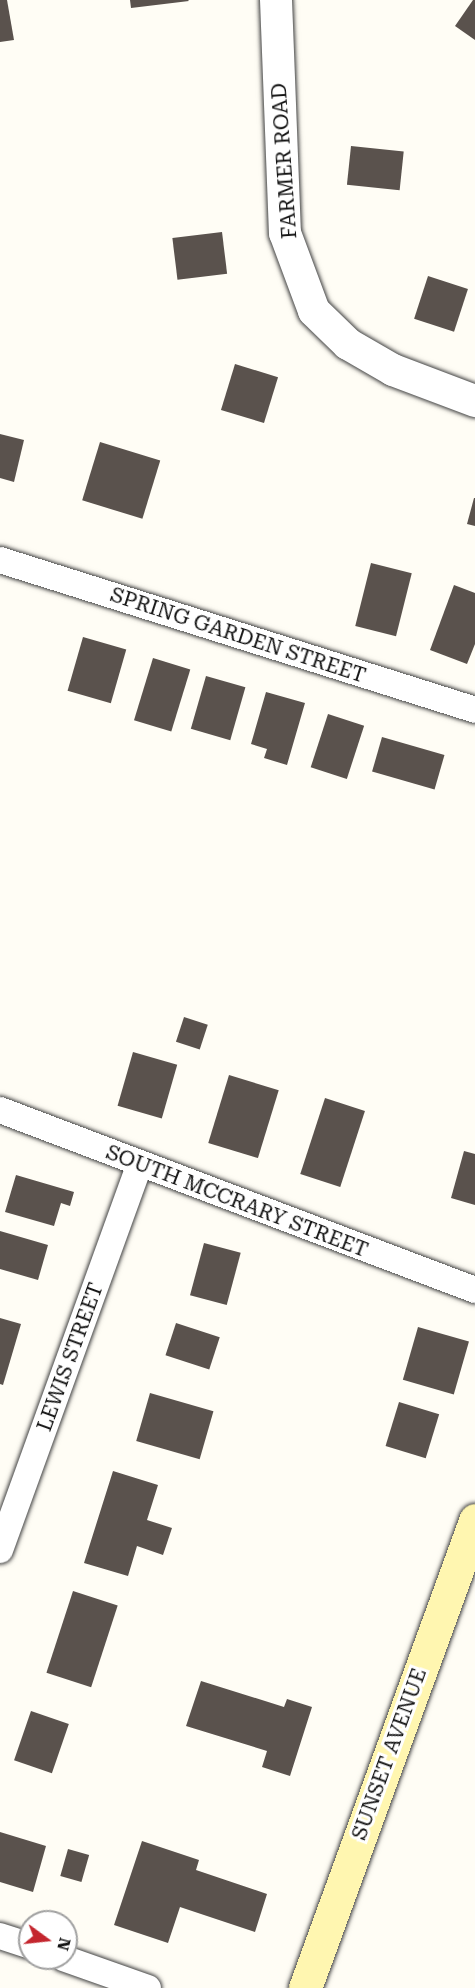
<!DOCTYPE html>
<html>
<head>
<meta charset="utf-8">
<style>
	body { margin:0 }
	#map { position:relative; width:475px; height:1988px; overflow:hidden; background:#fffdf5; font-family:"Roboto Serif",serif }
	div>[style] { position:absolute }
	.building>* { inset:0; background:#5a524d; transform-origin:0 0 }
	.roads { filter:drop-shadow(0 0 2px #444) drop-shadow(0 0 2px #444) }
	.minor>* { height:26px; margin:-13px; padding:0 13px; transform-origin:13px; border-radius:13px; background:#fff }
	.tertiary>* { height:32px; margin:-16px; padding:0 16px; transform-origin:16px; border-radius:16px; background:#fff }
	.secondary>* { height:33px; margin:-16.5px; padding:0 16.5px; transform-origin:16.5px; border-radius:16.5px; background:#fff6b0 }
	span { translate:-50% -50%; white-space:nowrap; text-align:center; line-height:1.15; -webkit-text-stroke:6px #fff; paint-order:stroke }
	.street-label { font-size:21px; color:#111 }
	.north { position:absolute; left:18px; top:1910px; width:60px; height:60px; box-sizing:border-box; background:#fff; border:2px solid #a0a0a0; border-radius:50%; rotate:105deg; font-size:16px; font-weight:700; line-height:24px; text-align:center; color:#111 }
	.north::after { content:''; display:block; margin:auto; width:21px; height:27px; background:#c4262e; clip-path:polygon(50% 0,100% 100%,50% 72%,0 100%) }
</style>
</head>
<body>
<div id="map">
	<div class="building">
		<i style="clip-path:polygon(0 0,7px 0,14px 40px,0 42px)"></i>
		<i style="clip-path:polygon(130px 0,188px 0,189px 1px,131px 8px)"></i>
		<i style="clip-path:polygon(473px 0,475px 0,475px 40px,455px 26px)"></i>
		<i style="left:351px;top:146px;width:53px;height:39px;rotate:6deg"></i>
		<i style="left:222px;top:232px;width:42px;height:50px;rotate:83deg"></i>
		<i style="left:428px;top:276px;width:42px;height:45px;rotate:18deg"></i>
		<i style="left:235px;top:364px;width:45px;height:48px;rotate:17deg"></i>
		<i style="clip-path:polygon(0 434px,24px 440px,14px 482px,0 478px)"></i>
		<i style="left:100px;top:442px;width:63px;height:61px;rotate:17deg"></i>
		<i style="clip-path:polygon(474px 498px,475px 498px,475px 526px,467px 524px)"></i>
		<i style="left:371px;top:563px;width:42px;height:65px;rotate:14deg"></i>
		<i style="clip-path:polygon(454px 585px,475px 593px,475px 644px,467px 664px,430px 650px)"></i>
		<i style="left:83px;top:637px;width:45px;height:56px;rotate:16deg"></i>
		<i style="left:153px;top:658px;width:39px;height:65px;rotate:17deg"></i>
		<i style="left:206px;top:676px;width:41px;height:55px;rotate:16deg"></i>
		<i style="clip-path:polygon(266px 692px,305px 703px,287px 765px,264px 758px,267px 749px,251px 744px)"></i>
		<i style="left:328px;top:714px;width:38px;height:56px;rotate:18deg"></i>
		<i style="left:382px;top:737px;width:65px;height:36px;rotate:16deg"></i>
		<i style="left:184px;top:1017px;width:25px;height:26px;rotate:18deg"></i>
		<i style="left:133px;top:1052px;width:46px;height:56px;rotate:16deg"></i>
		<i style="left:229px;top:1075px;width:52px;height:71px;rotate:17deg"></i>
		<i style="left:325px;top:1098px;width:42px;height:80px;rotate:18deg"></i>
		<i style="clip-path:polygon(464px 1151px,475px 1154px,475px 1205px,451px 1198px)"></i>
		<i style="clip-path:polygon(16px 1175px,74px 1192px,70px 1206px,61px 1203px,54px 1226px,5px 1212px)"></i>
		<i style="clip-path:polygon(0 1231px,48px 1245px,38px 1280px,0 1269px)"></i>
		<i style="left:204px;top:1243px;width:38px;height:54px;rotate:15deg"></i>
		<i style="clip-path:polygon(0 1318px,21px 1324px,3px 1385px,0 1384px)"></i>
		<i style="left:176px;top:1323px;width:46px;height:34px;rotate:18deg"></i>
		<i style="left:418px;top:1327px;width:53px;height:55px;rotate:16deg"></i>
		<i style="left:150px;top:1393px;width:66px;height:50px;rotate:16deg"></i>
		<i style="left:399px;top:1402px;width:42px;height:46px;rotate:17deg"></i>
		<i style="clip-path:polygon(113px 1471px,158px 1485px,147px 1520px,172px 1528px,163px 1555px,137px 1546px,128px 1576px,84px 1563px)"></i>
		<i style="left:73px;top:1591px;width:47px;height:86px;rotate:18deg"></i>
		<i style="clip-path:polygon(201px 1681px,284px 1707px,287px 1699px,312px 1707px,290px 1776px,262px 1767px,267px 1751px,186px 1726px)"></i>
		<i style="left:31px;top:1711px;width:40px;height:52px;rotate:19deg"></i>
		<i style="clip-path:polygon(0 1832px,46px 1846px,33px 1892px,0 1882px)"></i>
		<i style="clip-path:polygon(142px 1841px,199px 1860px,196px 1870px,267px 1894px,255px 1932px,180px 1907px,168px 1943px,114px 1925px)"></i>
		<i style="left:68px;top:1849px;width:22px;height:28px;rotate:16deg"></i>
	</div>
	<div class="roads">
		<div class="minor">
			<i style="left:0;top:560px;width:498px;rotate:17.5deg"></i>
			<i style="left:0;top:1110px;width:508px;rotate:20.75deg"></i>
			<i style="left:0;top:1550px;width:411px;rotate:-70.1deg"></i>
			<i style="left:0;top:1936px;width:32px;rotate:18deg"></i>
			<i style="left:63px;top:1958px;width:90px;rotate:19.4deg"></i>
		</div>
		<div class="tertiary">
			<i style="left:276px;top:0;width:233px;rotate:87.8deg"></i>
			<i style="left:285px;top:233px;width:83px;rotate:69.6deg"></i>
			<i style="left:314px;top:311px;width:47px;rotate:44.1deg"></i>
			<i style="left:348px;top:344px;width:52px;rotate:30deg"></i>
			<i style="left:393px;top:370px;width:88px;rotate:20.7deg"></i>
		</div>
		<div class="secondary">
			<i style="left:305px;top:1988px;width:498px;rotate:-70deg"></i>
		</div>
	</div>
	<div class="street-label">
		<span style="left:284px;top:161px;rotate:-94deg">FARMER ROAD</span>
		<span style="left:238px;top:635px;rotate:18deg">SPRING GARDEN STREET</span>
		<span style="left:237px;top:1201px;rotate:21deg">SOUTH MCCRARY STREET</span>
		<span style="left:70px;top:1357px;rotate:-70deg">LEWIS STREET</span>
		<span style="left:389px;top:1754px;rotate:-70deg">SUNSET AVENUE</span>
	</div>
	<div class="north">N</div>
</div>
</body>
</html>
